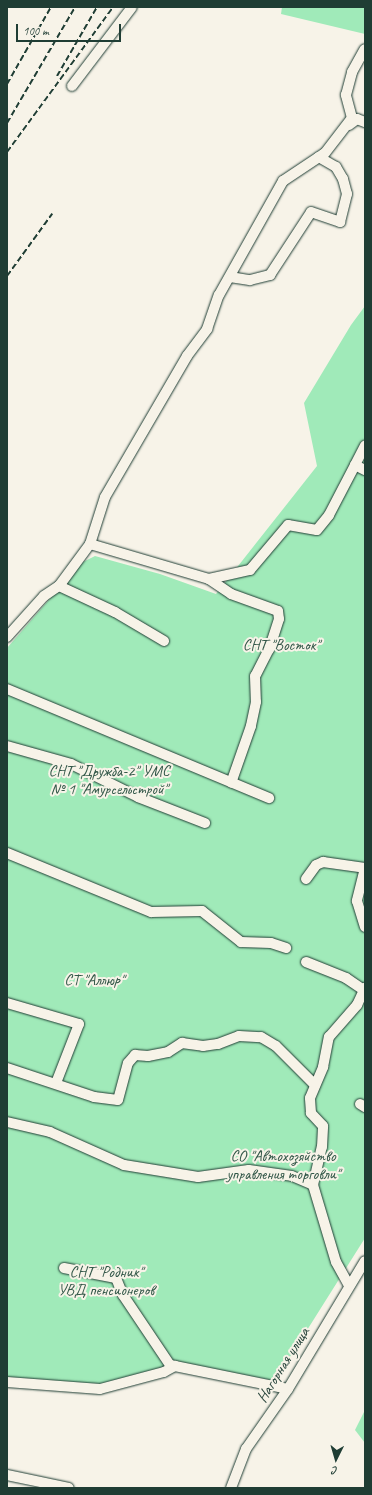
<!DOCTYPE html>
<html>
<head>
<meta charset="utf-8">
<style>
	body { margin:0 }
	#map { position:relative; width:372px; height:1495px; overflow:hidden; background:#f7f3e8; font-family:Caveat,sans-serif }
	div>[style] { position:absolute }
	.green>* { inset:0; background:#a0eab9 }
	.roads { filter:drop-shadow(0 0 1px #1f3d34) drop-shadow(0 0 1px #1f3d34) }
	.minor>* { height:10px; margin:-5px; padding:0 5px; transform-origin:5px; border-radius:5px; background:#f7f3e8 }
	.rail>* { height:2px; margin-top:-1px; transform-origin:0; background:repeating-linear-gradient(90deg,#1f3d34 0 6px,transparent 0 9px) }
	span { translate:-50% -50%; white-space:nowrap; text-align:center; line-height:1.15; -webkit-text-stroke:4px #f7f3e8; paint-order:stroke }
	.park-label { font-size:16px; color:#325748 }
	.street-label { font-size:16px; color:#1f3d34 }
	.frame { position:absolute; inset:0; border:8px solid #1f3d34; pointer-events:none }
	.north { position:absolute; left:316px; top:1439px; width:40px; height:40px; -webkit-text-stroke:3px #f7f3e8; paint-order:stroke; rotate:185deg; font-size:11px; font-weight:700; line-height:16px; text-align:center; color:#1f3d34 }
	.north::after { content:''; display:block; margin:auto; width:14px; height:18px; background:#1f3d34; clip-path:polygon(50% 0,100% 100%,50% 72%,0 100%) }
	.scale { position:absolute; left:16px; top:24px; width:105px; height:18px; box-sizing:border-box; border:2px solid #1f3d34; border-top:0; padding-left:5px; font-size:12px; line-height:14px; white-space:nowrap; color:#1f3d34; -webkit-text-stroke:3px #f7f3e8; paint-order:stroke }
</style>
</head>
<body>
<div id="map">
	<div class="green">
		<i style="clip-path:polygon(282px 7px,365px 7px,365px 34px,281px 14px)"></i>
		<i style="clip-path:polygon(365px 306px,365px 1238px,275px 1381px,191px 1365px,101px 1386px,7px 1378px,7px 648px,81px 563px,95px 556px,160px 574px,216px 594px,317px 466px,304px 403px,351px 325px)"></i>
		<i style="clip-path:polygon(365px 1410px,365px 1443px,355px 1430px)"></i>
	</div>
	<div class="roads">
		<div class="minor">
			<i style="left:72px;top:86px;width:99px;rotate:-52.8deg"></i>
			<i style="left:349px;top:125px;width:10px;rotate:-37deg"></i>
			<i style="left:357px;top:119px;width:9px;rotate:21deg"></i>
			<i style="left:230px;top:277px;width:20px;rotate:9deg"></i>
			<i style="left:250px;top:280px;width:21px;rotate:-14deg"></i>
			<i style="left:270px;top:275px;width:75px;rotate:-56.9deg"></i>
			<i style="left:311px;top:212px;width:31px;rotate:19deg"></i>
			<i style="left:340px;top:222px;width:29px;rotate:-76deg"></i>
			<i style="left:347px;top:194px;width:16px;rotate:-105deg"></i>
			<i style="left:343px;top:179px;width:14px;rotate:-120deg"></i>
			<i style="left:336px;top:167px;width:20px;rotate:-150deg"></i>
			<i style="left:355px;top:465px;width:22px;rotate:-63deg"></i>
			<i style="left:90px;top:544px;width:124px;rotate:16.4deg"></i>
			<i style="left:209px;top:579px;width:27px;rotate:34deg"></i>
			<i style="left:231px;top:594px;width:50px;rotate:19.9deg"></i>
			<i style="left:278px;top:611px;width:8px;rotate:83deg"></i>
			<i style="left:279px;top:619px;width:32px;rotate:108deg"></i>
			<i style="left:269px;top:649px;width:30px;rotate:117deg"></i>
			<i style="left:255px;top:676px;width:26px;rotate:88deg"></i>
			<i style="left:256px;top:702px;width:25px;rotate:102deg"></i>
			<i style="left:251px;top:726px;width:60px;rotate:109.3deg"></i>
			<i style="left:209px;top:579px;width:42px;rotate:-12.4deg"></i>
			<i style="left:250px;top:570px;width:59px;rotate:-49.8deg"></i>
			<i style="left:288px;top:525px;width:29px;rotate:10deg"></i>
			<i style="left:317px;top:530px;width:19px;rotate:-51deg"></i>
			<i style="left:329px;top:515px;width:56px;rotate:-62.5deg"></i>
			<i style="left:355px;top:465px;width:11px;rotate:27deg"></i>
			<i style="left:59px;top:586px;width:62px;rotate:24.9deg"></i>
			<i style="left:115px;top:612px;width:57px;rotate:30.6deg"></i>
			<i style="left:7px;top:637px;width:55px;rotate:-47.9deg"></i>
			<i style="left:44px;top:596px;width:18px;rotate:-34deg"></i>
			<i style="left:59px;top:586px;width:52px;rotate:-53.6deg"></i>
			<i style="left:90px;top:544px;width:49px;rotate:-72.3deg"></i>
			<i style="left:105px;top:497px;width:163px;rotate:-59.8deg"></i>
			<i style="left:187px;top:356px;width:34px;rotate:-53deg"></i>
			<i style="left:207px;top:329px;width:36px;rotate:-71deg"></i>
			<i style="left:219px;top:295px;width:131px;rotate:-60.7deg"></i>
			<i style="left:283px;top:181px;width:50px;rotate:-33.7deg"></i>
			<i style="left:325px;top:153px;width:44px;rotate:-52.4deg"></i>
			<i style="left:352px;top:118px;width:24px;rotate:-105deg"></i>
			<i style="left:346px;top:95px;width:24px;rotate:-75deg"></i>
			<i style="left:352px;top:72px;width:26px;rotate:-61deg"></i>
			<i style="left:7px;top:689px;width:284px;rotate:22.6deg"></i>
			<i style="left:7px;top:746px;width:66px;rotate:15.7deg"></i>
			<i style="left:71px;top:764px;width:75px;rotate:26.2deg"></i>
			<i style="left:138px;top:797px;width:72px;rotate:21.2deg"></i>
			<i style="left:7px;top:853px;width:156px;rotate:22.3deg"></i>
			<i style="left:151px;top:912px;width:51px;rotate:-1.1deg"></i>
			<i style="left:202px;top:911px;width:50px;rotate:38.5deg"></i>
			<i style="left:241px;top:942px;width:30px;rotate:2deg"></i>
			<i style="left:271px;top:943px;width:16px;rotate:18deg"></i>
			<i style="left:365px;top:868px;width:34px;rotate:104deg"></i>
			<i style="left:357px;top:901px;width:27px;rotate:73deg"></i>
			<i style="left:306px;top:879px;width:17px;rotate:-54deg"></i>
			<i style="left:316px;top:865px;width:8px;rotate:-23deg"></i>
			<i style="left:323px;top:862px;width:42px;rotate:8.1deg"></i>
			<i style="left:306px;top:962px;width:43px;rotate:21.8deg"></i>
			<i style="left:346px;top:978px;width:22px;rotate:34deg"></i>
			<i style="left:7px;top:1003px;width:75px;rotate:16.3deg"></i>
			<i style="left:79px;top:1024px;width:63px;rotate:111.3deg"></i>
			<i style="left:7px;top:1068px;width:92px;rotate:18.4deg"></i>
			<i style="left:94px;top:1097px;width:24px;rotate:7deg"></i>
			<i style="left:118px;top:1100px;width:38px;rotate:-75deg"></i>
			<i style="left:128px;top:1063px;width:11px;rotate:-49deg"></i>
			<i style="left:135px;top:1055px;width:13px;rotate:4deg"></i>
			<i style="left:148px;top:1056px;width:20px;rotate:-11deg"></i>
			<i style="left:168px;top:1052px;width:17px;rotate:-33deg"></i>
			<i style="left:182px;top:1043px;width:21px;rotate:8deg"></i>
			<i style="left:203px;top:1046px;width:15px;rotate:-8deg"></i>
			<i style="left:218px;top:1044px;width:22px;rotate:-21deg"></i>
			<i style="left:239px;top:1036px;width:22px;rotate:3deg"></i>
			<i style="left:261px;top:1037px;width:17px;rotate:31deg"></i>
			<i style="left:276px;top:1046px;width:55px;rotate:45deg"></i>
			<i style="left:360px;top:1104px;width:6px;rotate:31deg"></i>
			<i style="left:7px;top:1122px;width:44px;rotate:13.1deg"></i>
			<i style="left:50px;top:1132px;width:81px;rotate:24deg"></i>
			<i style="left:124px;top:1165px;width:75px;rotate:9.2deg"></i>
			<i style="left:198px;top:1177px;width:51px;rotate:-7.8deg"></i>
			<i style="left:249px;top:1170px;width:43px;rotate:7.9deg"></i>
			<i style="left:292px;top:1176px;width:23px;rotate:23deg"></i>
			<i style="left:313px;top:1185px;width:80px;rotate:73.4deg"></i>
			<i style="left:336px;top:1262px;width:26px;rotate:61deg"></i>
			<i style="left:313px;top:1185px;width:39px;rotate:-77deg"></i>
			<i style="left:322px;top:1147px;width:21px;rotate:-87deg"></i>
			<i style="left:323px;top:1126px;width:18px;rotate:-133deg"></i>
			<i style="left:311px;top:1113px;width:15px;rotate:-94deg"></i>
			<i style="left:310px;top:1098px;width:34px;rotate:-67deg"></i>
			<i style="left:323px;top:1067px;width:31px;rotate:-79deg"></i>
			<i style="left:329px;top:1037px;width:43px;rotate:-48.8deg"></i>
			<i style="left:357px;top:1005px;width:19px;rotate:-65deg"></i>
			<i style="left:64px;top:1268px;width:53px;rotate:10.9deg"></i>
			<i style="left:116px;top:1278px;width:18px;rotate:68deg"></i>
			<i style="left:123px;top:1295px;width:84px;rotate:56.1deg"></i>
			<i style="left:170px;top:1365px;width:120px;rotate:11.5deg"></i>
			<i style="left:7px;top:1382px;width:93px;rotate:4.3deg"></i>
			<i style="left:100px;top:1389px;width:66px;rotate:-14.9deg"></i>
			<i style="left:164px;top:1372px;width:13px;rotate:-29deg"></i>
			<i style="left:7px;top:1475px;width:63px;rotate:11.8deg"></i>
			<i style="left:231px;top:1488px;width:42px;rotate:-69deg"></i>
			<i style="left:246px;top:1449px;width:73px;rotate:-55deg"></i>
			<i style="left:288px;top:1389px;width:149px;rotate:-59deg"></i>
		</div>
	</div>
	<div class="rail">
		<i style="left:57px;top:76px;width:80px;rotate:-59.9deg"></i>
		<i style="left:7px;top:84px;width:89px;rotate:-60.3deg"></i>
		<i style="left:7px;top:123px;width:134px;rotate:-59.6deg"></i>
		<i style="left:7px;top:152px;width:180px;rotate:-53.8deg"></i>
		<i style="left:7px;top:276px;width:77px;rotate:-54deg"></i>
	</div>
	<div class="park-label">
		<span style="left:281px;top:645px">СНТ "Восток"</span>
		<span style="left:109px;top:780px">СНТ "Дружба-2" УМС<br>№ 1 "Амурсельстрой"</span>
		<span style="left:94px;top:980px">СТ "Аллюр"</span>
		<span style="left:283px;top:1165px">СО "Автохозяйство<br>управления торговли"</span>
		<span style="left:106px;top:1281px">СНТ "Родник"<br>УВД пенсионеров</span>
	</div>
	<div class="street-label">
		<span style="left:283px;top:1365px;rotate:-58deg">Нагорная улица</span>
	</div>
	<div class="frame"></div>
	<div class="north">С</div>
	<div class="scale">100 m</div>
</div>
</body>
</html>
